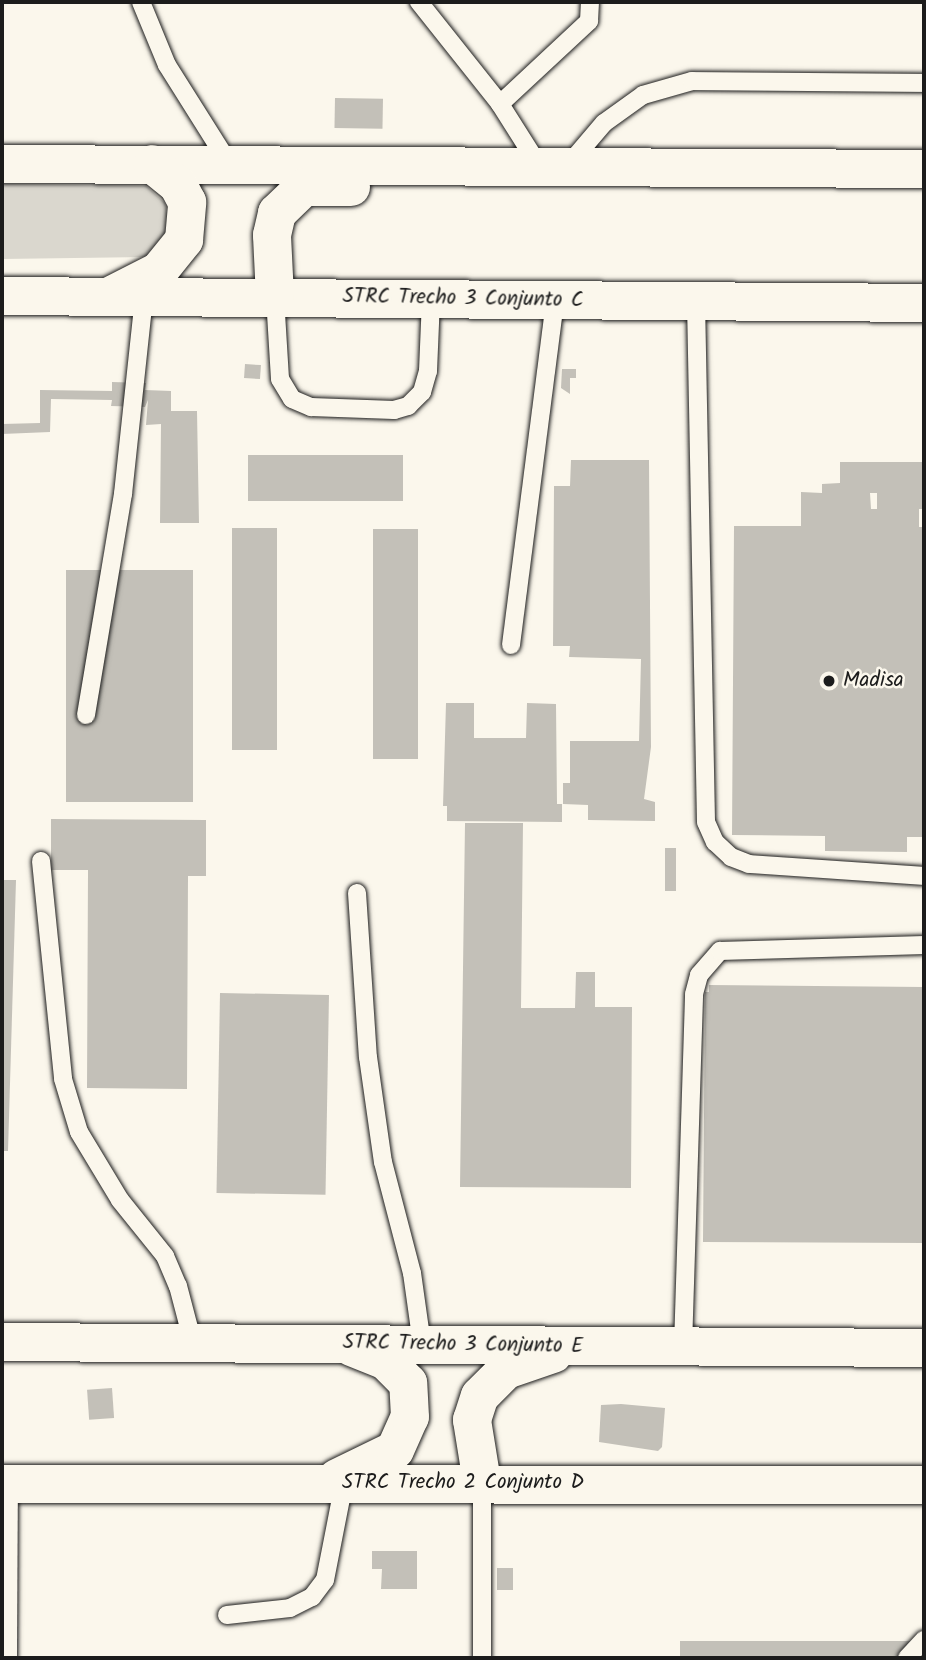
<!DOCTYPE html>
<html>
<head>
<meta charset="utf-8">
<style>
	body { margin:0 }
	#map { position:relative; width:926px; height:1660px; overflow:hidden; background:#fbf7ec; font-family:Kalam,sans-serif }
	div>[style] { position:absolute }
	.green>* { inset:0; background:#dad7ce }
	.building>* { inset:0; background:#c3c0b8; transform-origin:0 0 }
	.roads { filter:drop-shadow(0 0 2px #1c1c1c) drop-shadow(0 0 2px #1c1c1c) }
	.service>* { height:18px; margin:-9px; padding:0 9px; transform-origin:9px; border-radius:9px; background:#fbf7ec }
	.tertiary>* { height:38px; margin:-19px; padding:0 19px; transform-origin:19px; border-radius:19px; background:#fbf7ec }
	.secondary>* { height:38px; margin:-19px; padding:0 19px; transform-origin:19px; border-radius:19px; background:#fbf7ec }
	.dots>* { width:19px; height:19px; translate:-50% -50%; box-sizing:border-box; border:4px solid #fbf7ec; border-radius:50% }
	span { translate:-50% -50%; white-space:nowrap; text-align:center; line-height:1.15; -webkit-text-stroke:5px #fbf7ec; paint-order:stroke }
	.street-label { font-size:21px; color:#1c1c1c }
	.poi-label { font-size:21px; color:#1c1c1c }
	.left { translate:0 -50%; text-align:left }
	.frame { position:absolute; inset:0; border:4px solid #1c1c1c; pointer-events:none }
</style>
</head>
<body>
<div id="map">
	<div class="green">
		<i style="clip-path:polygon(2px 184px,146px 186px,165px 203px,169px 228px,147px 257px,2px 259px)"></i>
	</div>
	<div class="building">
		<i style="left:335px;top:98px;width:48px;height:30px;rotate:1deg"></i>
		<i style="left:245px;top:364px;width:16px;height:14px;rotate:4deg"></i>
		<i style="clip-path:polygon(562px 369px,576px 369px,576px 378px,570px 378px,570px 394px,561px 388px)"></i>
		<i style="clip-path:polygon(112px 382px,146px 383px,145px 390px,171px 391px,171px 411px,197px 411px,199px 523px,160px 523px,161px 424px,146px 425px,148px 400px,145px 407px,111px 406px,112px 400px,51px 399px,50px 432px,2px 434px,2px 424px,40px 423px,40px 390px,112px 391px)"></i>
		<i style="left:248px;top:455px;width:155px;height:46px"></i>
		<i style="clip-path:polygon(571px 460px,649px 460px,651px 747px,644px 799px,655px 802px,655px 821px,588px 820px,588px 805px,563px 804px,563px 783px,570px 783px,570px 741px,639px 741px,641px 659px,569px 657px,570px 646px,553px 646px,554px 486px,570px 486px)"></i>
		<i style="clip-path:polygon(evenodd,840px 462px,924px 462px,924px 509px,919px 509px,919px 527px,924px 527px,924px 837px,907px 837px,907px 852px,825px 851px,825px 836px,732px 835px,734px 526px,801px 526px,801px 492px,822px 493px,822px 484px,840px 483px,840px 462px,870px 493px,877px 493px,877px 509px,871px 509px,870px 493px)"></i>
		<i style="left:232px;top:528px;width:45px;height:222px"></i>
		<i style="left:373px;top:529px;width:45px;height:230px"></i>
		<i style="left:66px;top:570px;width:127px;height:232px"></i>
		<i style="clip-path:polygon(446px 703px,474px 703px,474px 738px,526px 738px,527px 703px,556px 704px,557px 804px,562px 804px,562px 822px,447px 821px,447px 806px,443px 806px)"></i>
		<i style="clip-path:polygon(51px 819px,206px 820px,206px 876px,188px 876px,187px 1089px,87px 1088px,88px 870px,51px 870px)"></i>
		<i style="clip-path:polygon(465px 823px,523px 823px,521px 1008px,575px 1008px,576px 972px,595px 972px,595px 1007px,632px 1007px,631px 1188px,460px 1187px)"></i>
		<i style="left:665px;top:848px;width:11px;height:43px"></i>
		<i style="clip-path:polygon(2px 880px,16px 880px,8px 1151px,2px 1151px)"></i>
		<i style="clip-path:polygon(709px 985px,924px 987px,924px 1243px,703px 1242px,705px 992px,709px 992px)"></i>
		<i style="left:220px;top:993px;width:109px;height:200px;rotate:1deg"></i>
		<i style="left:112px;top:1388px;width:30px;height:25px;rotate:86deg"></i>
		<i style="clip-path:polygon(621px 1404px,665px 1408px,662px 1447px,658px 1451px,599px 1442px,601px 1405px)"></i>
		<i style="clip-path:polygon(372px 1551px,417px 1551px,417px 1589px,381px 1589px,382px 1569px,372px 1569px)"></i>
		<i style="left:497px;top:1568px;width:16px;height:22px"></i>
		<i style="left:680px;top:1641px;width:244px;height:17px"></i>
	</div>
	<div class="roads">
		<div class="service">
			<i style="left:141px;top:2px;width:68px;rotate:67.6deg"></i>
			<i style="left:167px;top:65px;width:118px;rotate:57.8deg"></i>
			<i style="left:419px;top:2px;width:130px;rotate:51.5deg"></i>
			<i style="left:500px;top:104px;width:71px;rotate:57.7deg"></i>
			<i style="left:500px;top:104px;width:122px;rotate:-43deg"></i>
			<i style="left:589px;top:21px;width:19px;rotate:-87deg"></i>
			<i style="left:569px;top:164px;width:54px;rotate:-49.5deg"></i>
			<i style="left:604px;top:123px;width:48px;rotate:-35.7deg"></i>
			<i style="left:643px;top:95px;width:51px;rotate:-15.9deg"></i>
			<i style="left:692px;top:81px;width:232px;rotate:0.5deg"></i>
			<i style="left:275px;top:297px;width:82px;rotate:86.5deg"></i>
			<i style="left:280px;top:379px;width:23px;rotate:59deg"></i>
			<i style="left:292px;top:399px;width:21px;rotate:23deg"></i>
			<i style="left:311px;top:407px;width:83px;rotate:2.1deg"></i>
			<i style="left:394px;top:410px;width:15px;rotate:-16deg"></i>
			<i style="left:408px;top:406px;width:20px;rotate:-45deg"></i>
			<i style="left:422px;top:392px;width:22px;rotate:-74deg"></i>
			<i style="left:428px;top:371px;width:72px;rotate:-87.6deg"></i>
			<i style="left:696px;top:301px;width:521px;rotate:88.9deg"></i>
			<i style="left:706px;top:822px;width:22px;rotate:66deg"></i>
			<i style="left:715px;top:842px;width:22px;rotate:43deg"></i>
			<i style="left:731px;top:857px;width:19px;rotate:21deg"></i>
			<i style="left:749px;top:864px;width:175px;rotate:3.9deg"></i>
			<i style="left:511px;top:645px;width:348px;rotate:-82.7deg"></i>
			<i style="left:86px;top:715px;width:224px;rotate:-80.5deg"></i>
			<i style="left:123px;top:494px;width:198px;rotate:-83.9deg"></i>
			<i style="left:41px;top:861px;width:219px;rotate:84.2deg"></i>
			<i style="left:63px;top:1079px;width:55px;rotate:73.2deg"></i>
			<i style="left:79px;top:1132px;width:79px;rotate:58.9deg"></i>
			<i style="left:120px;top:1200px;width:72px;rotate:51.2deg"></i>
			<i style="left:165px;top:1256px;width:33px;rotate:67deg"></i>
			<i style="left:178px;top:1286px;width:59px;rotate:75.3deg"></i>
			<i style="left:357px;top:893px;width:164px;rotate:86.2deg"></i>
			<i style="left:368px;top:1057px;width:106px;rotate:81.9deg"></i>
			<i style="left:383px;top:1162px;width:115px;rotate:75.4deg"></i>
			<i style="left:412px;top:1273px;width:72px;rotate:82deg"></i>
			<i style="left:683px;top:1347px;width:353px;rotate:-88.2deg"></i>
			<i style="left:694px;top:994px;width:20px;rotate:-75deg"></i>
			<i style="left:699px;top:975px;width:32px;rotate:-49deg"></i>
			<i style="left:720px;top:951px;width:204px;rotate:-1.7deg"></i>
			<i style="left:227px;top:1615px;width:63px;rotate:-6.3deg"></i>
			<i style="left:290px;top:1608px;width:25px;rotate:-27deg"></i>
			<i style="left:312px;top:1597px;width:21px;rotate:-53deg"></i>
			<i style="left:325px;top:1580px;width:99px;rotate:-78.9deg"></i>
			<i style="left:8px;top:1658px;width:174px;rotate:-89.7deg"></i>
			<i style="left:482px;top:1658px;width:176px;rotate:-90deg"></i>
			<i style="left:907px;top:1658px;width:25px;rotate:-47deg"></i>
		</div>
		<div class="tertiary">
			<i style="left:2px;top:1342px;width:922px;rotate:0.37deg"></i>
			<i style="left:337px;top:1478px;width:64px;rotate:-25.8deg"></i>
			<i style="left:395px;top:1450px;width:36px;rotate:-66deg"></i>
			<i style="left:410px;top:1417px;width:34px;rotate:-93deg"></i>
			<i style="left:408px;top:1383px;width:31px;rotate:-135deg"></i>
			<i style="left:386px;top:1361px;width:37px;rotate:-158deg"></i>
			<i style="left:482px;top:1482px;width:63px;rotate:-99.2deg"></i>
			<i style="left:472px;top:1420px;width:25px;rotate:-72deg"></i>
			<i style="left:480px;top:1396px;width:37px;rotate:-45deg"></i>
			<i style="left:506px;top:1370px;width:50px;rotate:-18.8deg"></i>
			<i style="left:2px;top:1484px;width:922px;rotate:0.06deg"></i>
		</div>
		<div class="secondary">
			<i style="left:2px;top:164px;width:922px;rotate:0.31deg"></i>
			<i style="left:112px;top:295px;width:53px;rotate:-27.1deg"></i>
			<i style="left:159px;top:271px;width:40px;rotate:-51deg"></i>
			<i style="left:184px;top:240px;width:38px;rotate:-85deg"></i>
			<i style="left:187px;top:202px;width:19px;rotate:-118deg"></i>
			<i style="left:178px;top:185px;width:33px;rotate:-141deg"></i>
			<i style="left:2px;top:296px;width:922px;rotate:0.43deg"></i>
			<i style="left:275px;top:297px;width:62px;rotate:-92.8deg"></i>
			<i style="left:272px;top:235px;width:23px;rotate:-77deg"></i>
			<i style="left:277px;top:213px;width:37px;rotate:-44deg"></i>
			<i style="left:304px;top:187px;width:47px"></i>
		</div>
	</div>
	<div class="dots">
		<i style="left:829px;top:681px;background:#1c1c1c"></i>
	</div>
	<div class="street-label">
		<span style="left:463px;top:299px;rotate:1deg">STRC Trecho 3 Conjunto C</span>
		<span style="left:463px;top:1345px;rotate:1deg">STRC Trecho 3 Conjunto E</span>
		<span style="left:463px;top:1483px">STRC Trecho 2 Conjunto D</span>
	</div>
	<div class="poi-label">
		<span class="left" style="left:843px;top:681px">Madisa</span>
	</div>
	<div class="frame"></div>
</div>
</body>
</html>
